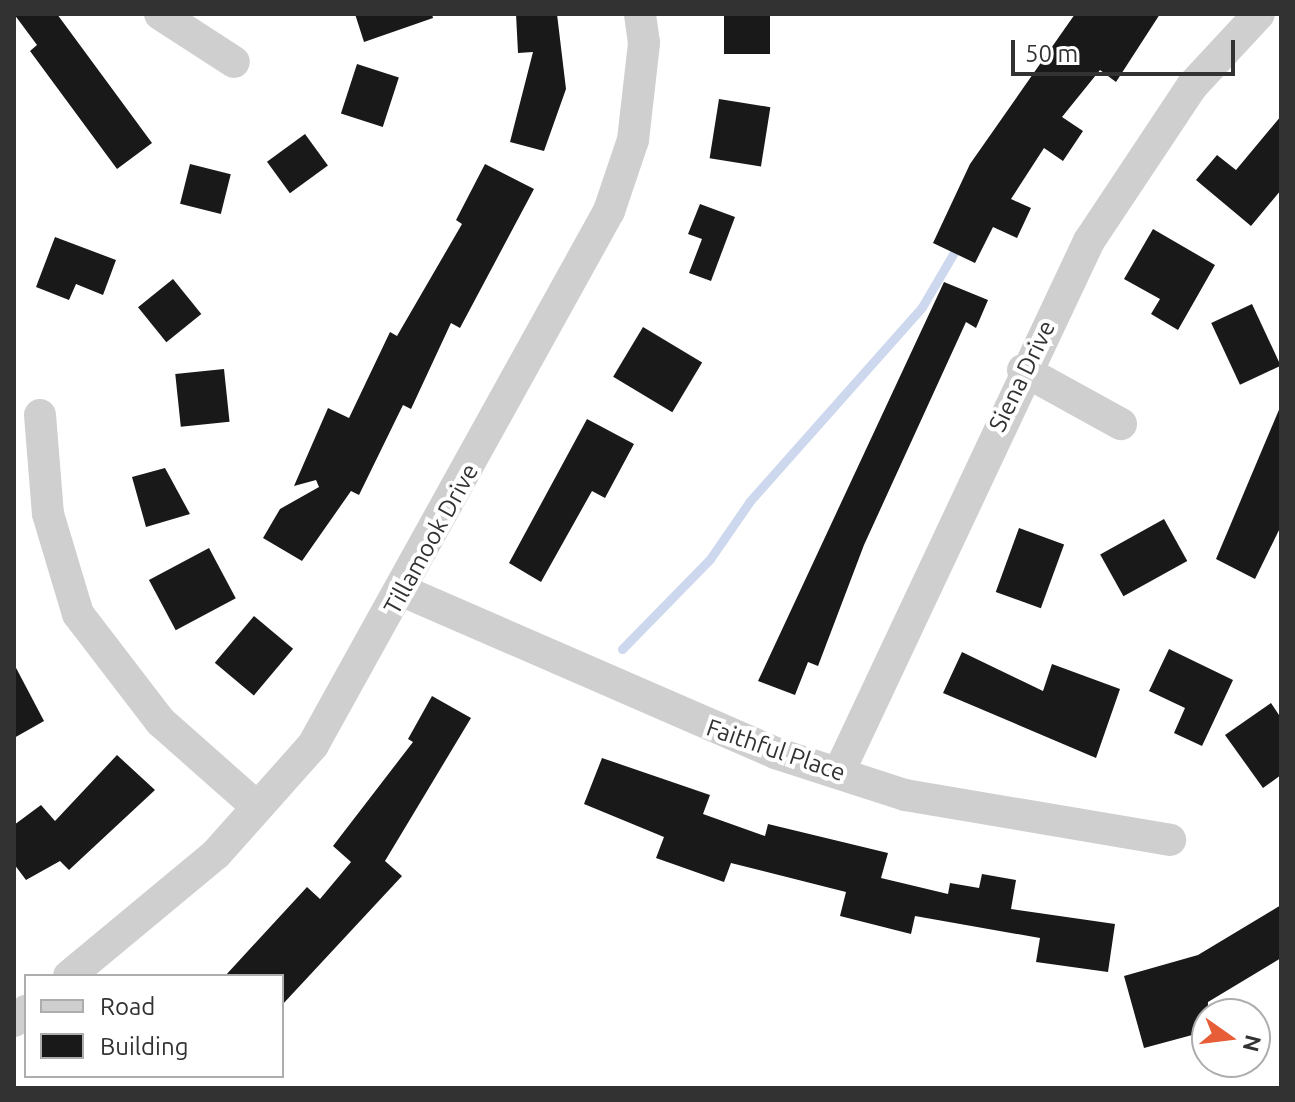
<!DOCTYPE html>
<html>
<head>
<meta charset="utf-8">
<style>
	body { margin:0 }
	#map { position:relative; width:1295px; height:1102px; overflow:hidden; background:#fff; font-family:Ubuntu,sans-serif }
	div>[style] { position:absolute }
	.stream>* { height:9px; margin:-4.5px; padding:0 4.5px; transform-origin:4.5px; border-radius:4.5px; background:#cdd8ee }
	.building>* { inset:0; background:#191919; transform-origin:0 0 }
	.minor>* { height:32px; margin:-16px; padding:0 16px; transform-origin:16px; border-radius:16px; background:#cfcfcf }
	span { translate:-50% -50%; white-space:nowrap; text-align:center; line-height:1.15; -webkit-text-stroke:8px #fff; paint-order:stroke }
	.street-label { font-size:24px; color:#323232 }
	.frame { position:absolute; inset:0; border:16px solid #323232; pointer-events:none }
	.legend { position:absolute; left:24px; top:974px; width:260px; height:104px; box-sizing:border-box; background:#fff; border:2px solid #adadad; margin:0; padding:10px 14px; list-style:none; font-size:24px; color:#323232 }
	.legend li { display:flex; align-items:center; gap:16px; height:40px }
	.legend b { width:40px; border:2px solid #adadad }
	.north { position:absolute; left:1191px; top:998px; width:80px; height:80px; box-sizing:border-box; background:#fff; border:2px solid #adadad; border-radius:50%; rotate:104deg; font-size:22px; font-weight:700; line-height:32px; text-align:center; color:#323232 }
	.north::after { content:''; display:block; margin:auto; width:28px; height:36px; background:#e65d37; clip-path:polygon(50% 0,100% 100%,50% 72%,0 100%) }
	.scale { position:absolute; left:1011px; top:40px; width:224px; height:36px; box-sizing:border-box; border:4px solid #323232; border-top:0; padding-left:10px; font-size:24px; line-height:28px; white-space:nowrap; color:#323232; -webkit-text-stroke:6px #fff; paint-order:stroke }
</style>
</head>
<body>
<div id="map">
	<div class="stream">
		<i style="left:622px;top:649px;width:126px;rotate:-45.6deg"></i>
		<i style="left:710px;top:559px;width:70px;rotate:-55.4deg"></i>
		<i style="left:750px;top:501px;width:259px;rotate:-48.4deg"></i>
		<i style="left:922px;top:307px;width:73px;rotate:-59.6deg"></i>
	</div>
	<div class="building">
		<i style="clip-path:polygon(14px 14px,57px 14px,152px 143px,117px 169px,30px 51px,37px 45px)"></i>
		<i style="clip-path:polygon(355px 14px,432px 14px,433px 18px,364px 42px)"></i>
		<i style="clip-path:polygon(516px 14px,557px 14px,566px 89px,544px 151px,510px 142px,533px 52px,518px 53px)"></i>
		<i style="left:724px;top:14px;width:46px;height:40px"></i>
		<i style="clip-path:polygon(1075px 14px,1160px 14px,1116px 82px,1100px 70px,1062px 117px,1083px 131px,1063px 161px,1044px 148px,1011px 199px,1031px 208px,1017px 238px,993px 227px,975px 263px,933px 243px,970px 164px)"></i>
		<i style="left:357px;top:64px;width:44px;height:52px;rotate:18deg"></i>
		<i style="left:719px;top:99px;width:52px;height:60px;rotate:9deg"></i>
		<i style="clip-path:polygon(1281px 116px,1281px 190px,1251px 226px,1196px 180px,1217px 155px,1236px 170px)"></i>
		<i style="left:305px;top:134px;width:39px;height:47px;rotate:54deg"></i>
		<i style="left:190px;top:164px;width:42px;height:41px;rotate:14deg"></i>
		<i style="clip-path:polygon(485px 164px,534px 189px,460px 328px,451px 323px,411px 409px,403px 405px,359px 495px,351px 491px,302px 561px,263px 538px,280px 509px,319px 487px,316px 480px,294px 486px,328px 408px,349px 418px,390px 332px,397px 336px,462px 224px,456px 220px)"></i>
		<i style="clip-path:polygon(700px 204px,735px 217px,711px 281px,689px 273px,702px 239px,688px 234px)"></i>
		<i style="clip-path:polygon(1153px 229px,1215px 265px,1178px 330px,1151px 314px,1160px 299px,1124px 279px)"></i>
		<i style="clip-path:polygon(55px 237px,116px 260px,103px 295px,76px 284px,69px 300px,36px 287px)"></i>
		<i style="left:173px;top:279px;width:45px;height:45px;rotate:51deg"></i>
		<i style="clip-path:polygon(944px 282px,988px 300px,976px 328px,966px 322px,864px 545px,818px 666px,808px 662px,795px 695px,758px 681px)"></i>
		<i style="left:1252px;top:304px;width:68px;height:45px;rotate:65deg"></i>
		<i style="left:643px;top:327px;width:69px;height:58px;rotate:31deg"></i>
		<i style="left:224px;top:369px;width:53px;height:49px;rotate:84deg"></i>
		<i style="clip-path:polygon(1281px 405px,1281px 526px,1255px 579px,1216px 559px)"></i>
		<i style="clip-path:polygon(587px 419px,634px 444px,605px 498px,592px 491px,541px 582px,509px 563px)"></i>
		<i style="clip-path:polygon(165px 468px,190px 514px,146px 527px,132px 477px)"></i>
		<i style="left:1164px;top:519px;width:48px;height:73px;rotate:61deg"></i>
		<i style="left:1019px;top:528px;width:48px;height:68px;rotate:20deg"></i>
		<i style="left:209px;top:548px;width:57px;height:68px;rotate:62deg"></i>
		<i style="left:254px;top:616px;width:51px;height:61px;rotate:40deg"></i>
		<i style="clip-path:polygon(1169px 649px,1233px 680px,1202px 746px,1174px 733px,1185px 708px,1149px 691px)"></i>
		<i style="clip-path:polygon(962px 652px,1043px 691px,1052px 664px,1120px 689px,1096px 758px,943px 693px)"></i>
		<i style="clip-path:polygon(14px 664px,44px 721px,14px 738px)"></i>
		<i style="clip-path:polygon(432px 696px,471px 718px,385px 861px,402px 876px,282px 1005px,282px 976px,225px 976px,307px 887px,320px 899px,351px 862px,333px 846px,413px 742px,408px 739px)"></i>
		<i style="clip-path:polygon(1271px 703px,1281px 718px,1281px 775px,1263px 788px,1225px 735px)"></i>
		<i style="clip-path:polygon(117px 755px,155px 790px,69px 870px,60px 861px,26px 880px,14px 864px,14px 825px,41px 805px,55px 821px)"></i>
		<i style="clip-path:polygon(602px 758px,710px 795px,703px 814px,765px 836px,768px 824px,888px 853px,881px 878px,948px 894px,950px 883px,979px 888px,982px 874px,1016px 880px,1011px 909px,1115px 924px,1108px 972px,1036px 962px,1040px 938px,915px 916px,911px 934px,840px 916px,846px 892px,731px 863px,724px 882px,656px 858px,664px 837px,584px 804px)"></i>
		<i style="clip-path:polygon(1281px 905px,1281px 958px,1208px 1002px,1207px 1031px,1144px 1048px,1124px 976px,1198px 955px)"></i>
	</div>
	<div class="minor">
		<i style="left:160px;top:14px;width:88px;rotate:33deg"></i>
		<i style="left:1023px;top:370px;width:112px;rotate:28.9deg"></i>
		<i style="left:40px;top:415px;width:99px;rotate:85.4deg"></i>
		<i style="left:48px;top:514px;width:104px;rotate:73.3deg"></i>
		<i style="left:78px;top:614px;width:136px;rotate:52.5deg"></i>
		<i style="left:161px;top:722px;width:128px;rotate:41.5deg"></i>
		<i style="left:403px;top:591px;width:406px;rotate:23.5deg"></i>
		<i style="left:775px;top:753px;width:137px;rotate:17.9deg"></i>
		<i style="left:905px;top:795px;width:269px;rotate:9.6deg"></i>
		<i style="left:839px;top:772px;width:587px;rotate:-64.79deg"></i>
		<i style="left:1089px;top:241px;width:186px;rotate:-56.4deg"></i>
		<i style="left:1192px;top:86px;width:98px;rotate:-47.1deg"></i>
		<i style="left:69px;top:976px;width:191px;rotate:-39.7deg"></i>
		<i style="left:216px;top:854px;width:146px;rotate:-48.3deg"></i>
		<i style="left:313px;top:745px;width:611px;rotate:-61deg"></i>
		<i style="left:609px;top:211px;width:75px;rotate:-71.3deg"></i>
		<i style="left:633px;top:140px;width:98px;rotate:-83.5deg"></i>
		<i style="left:644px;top:43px;width:29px;rotate:-98deg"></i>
		<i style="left:14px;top:1021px;width:16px;rotate:-40deg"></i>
	</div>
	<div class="street-label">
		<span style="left:1022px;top:376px;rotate:-64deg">Siena Drive</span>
		<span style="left:431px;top:539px;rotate:-61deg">Tillamook Drive</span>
		<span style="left:776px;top:750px;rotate:19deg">Faithful Place</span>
	</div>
	<div class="frame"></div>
	<ul class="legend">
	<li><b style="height:10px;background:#cfcfcf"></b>Road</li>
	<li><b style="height:22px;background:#191919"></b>Building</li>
	</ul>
	<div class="north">N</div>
	<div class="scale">50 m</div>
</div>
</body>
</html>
